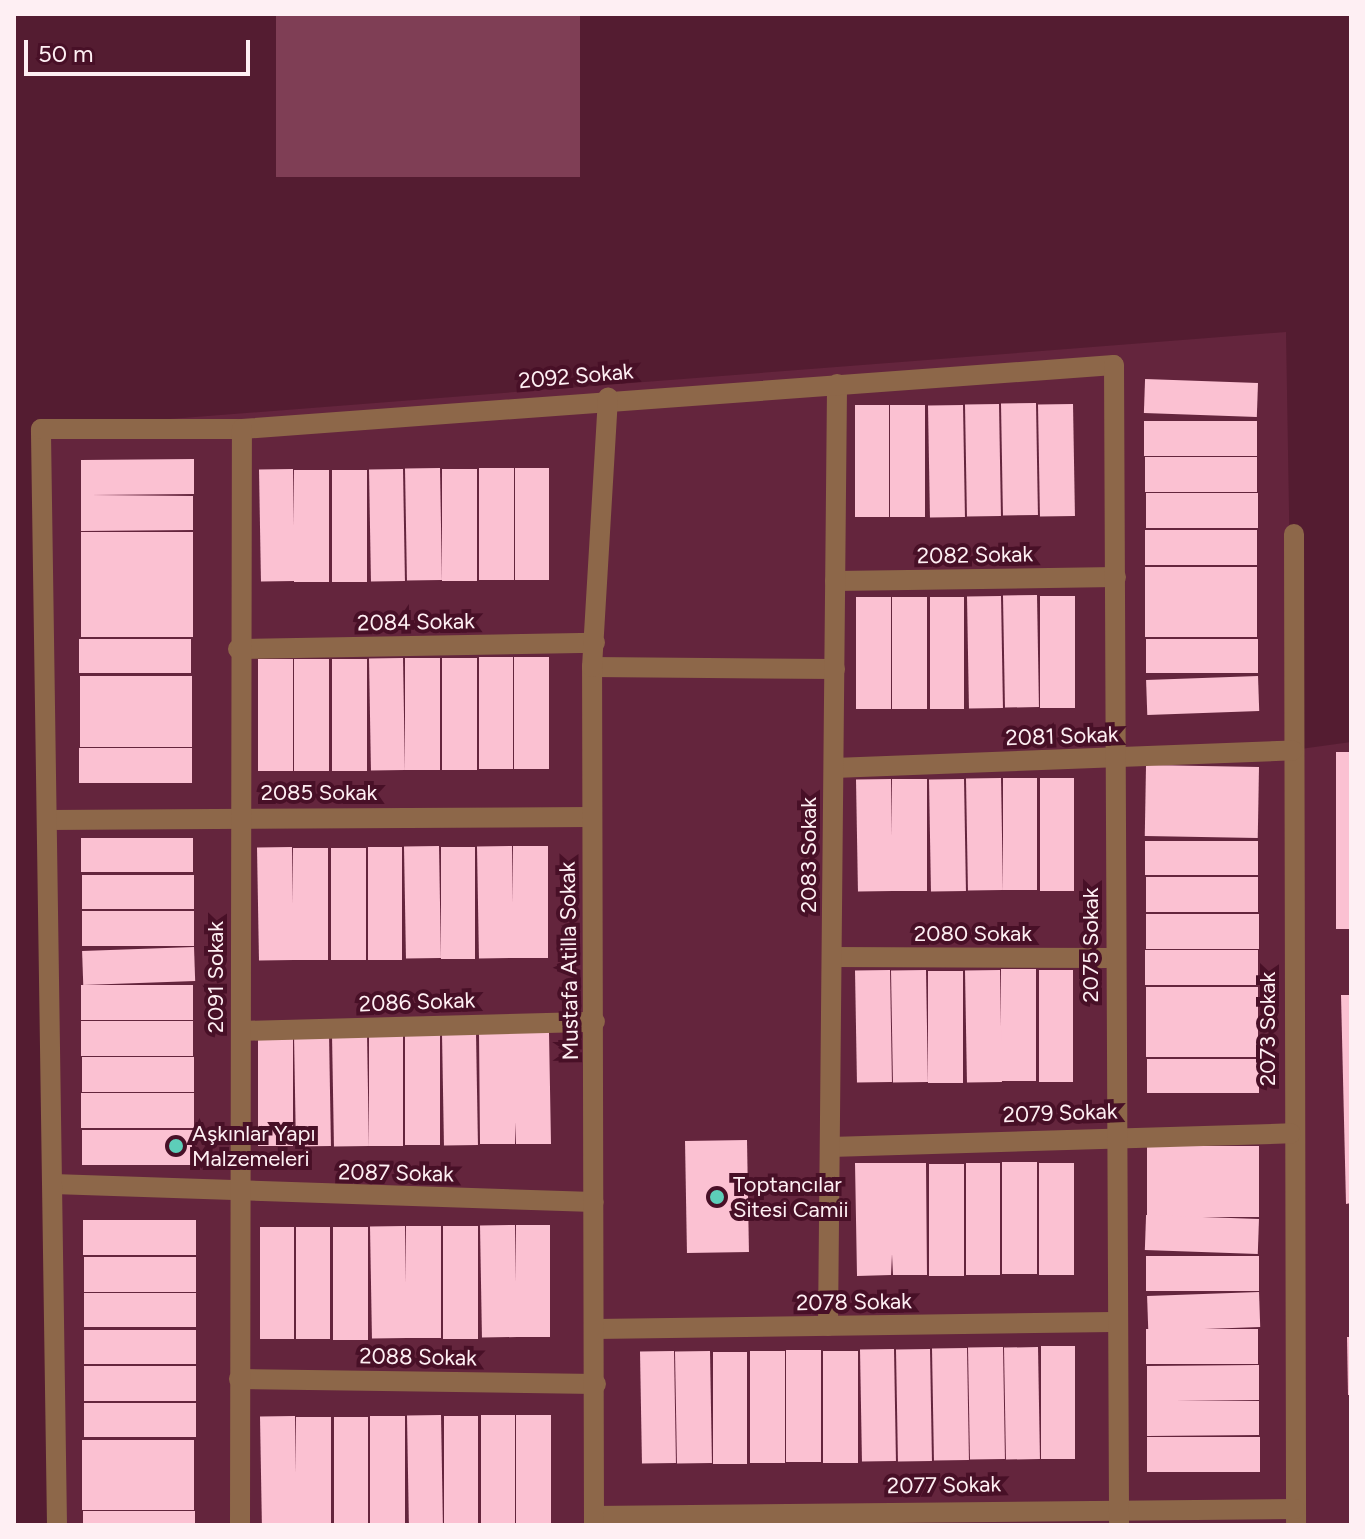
<!DOCTYPE html>
<html>
<head>
<meta charset="utf-8">
<style>
	body { margin:0 }
	#map { position:relative; width:1365px; height:1539px; overflow:hidden; background:#541c31; font-family:Figtree,sans-serif }
	div>[style] { position:absolute }
	.built>* { inset:0; background:#64253d }
	.green>* { inset:0; background:#7f3e55; transform-origin:0 0 }
	.building>* { inset:0; background:#fbc1d2; transform-origin:0 0 }
	.minor>* { height:20px; margin:-10px; padding:0 10px; transform-origin:10px; border-radius:10px; background:#8d6749 }
	.dots>* { width:22px; height:22px; translate:-50% -50%; box-sizing:border-box; border:4px solid #481027; border-radius:50% }
	span { translate:-50% -50%; white-space:nowrap; text-align:center; line-height:1.15; -webkit-text-stroke:8px #481027; paint-order:stroke }
	.street-label { font-size:22px; color:#feeff3 }
	.poi-label { font-size:22px; color:#feeff3 }
	.left { translate:0 -50%; text-align:left }
	.frame { position:absolute; inset:0; border:16px solid #feeff3; pointer-events:none }
	.scale { position:absolute; left:24px; top:40px; width:226px; height:36px; box-sizing:border-box; border:4px solid #feeff3; border-top:0; padding-left:10px; font-size:24px; line-height:28px; white-space:nowrap; color:#feeff3; -webkit-text-stroke:6px #481027; paint-order:stroke }
</style>
</head>
<body>
<div id="map">
	<div class="built">
		<i style="clip-path:polygon(1286px 332px,1293px 750px,1351px 742px,1351px 1525px,57px 1525px,41px 429px)"></i>
	</div>
	<div class="green">
		<i style="left:276px;top:14px;width:304px;height:163px"></i>
	</div>
	<div class="building">
		<i style="left:1258px;top:383px;width:34px;height:113px;rotate:92deg"></i>
		<i style="left:1036px;top:403px;width:112px;height:35px;rotate:89deg"></i>
		<i style="left:999px;top:404px;width:112px;height:34px;rotate:89deg"></i>
		<i style="left:1073px;top:404px;width:112px;height:35px;rotate:89deg"></i>
		<i style="left:855px;top:405px;width:34px;height:112px"></i>
		<i style="left:890px;top:405px;width:35px;height:112px"></i>
		<i style="left:963px;top:405px;width:112px;height:35px;rotate:89deg"></i>
		<i style="left:1144px;top:421px;width:113px;height:35px"></i>
		<i style="left:1257px;top:457px;width:35px;height:112px;rotate:90deg"></i>
		<i style="clip-path:polygon(194px 459px,194px 494px,91px 495px,193px 496px,193px 530px,81px 531px,81px 460px)"></i>
		<i style="left:440px;top:468px;width:112px;height:35px;rotate:89deg"></i>
		<i style="left:479px;top:468px;width:35px;height:112px"></i>
		<i style="left:515px;top:468px;width:34px;height:112px"></i>
		<i style="left:293px;top:469px;width:112px;height:34px;rotate:89deg"></i>
		<i style="left:403px;top:469px;width:112px;height:34px;rotate:89deg"></i>
		<i style="left:442px;top:469px;width:35px;height:112px"></i>
		<i style="left:294px;top:470px;width:35px;height:112px"></i>
		<i style="left:332px;top:470px;width:35px;height:112px"></i>
		<i style="left:1258px;top:493px;width:35px;height:112px;rotate:90deg"></i>
		<i style="left:1257px;top:530px;width:35px;height:112px;rotate:90deg"></i>
		<i style="left:193px;top:532px;width:105px;height:112px;rotate:90deg"></i>
		<i style="left:1145px;top:567px;width:112px;height:70px"></i>
		<i style="left:1037px;top:595px;width:112px;height:34px;rotate:89deg"></i>
		<i style="left:1001px;top:596px;width:112px;height:34px;rotate:89deg"></i>
		<i style="left:1040px;top:596px;width:35px;height:112px"></i>
		<i style="left:856px;top:597px;width:35px;height:112px"></i>
		<i style="left:892px;top:597px;width:35px;height:112px"></i>
		<i style="left:930px;top:597px;width:34px;height:112px"></i>
		<i style="left:191px;top:639px;width:34px;height:112px;rotate:90deg"></i>
		<i style="left:1258px;top:639px;width:34px;height:112px;rotate:90deg"></i>
		<i style="left:479px;top:657px;width:34px;height:112px"></i>
		<i style="left:514px;top:657px;width:35px;height:112px"></i>
		<i style="left:403px;top:658px;width:112px;height:34px;rotate:89deg"></i>
		<i style="left:405px;top:658px;width:35px;height:112px"></i>
		<i style="left:442px;top:658px;width:35px;height:112px"></i>
		<i style="left:258px;top:659px;width:35px;height:112px"></i>
		<i style="left:294px;top:659px;width:35px;height:112px"></i>
		<i style="left:332px;top:659px;width:35px;height:112px"></i>
		<i style="left:80px;top:676px;width:112px;height:71px"></i>
		<i style="left:1258px;top:676px;width:35px;height:112px;rotate:88deg"></i>
		<i style="left:79px;top:748px;width:113px;height:35px"></i>
		<i style="left:1336px;top:752px;width:15px;height:177px"></i>
		<i style="left:1259px;top:767px;width:71px;height:113px;rotate:91deg"></i>
		<i style="left:1001px;top:778px;width:112px;height:35px;rotate:89deg"></i>
		<i style="left:1003px;top:778px;width:34px;height:112px"></i>
		<i style="left:1040px;top:778px;width:34px;height:113px"></i>
		<i style="left:891px;top:779px;width:112px;height:35px;rotate:89deg"></i>
		<i style="left:892px;top:779px;width:35px;height:112px"></i>
		<i style="left:964px;top:779px;width:112px;height:35px;rotate:89deg"></i>
		<i style="left:193px;top:838px;width:34px;height:112px;rotate:90deg"></i>
		<i style="left:1258px;top:841px;width:34px;height:113px;rotate:90deg"></i>
		<i style="left:439px;top:846px;width:112px;height:35px;rotate:89deg"></i>
		<i style="left:512px;top:846px;width:112px;height:35px;rotate:89deg"></i>
		<i style="left:513px;top:846px;width:35px;height:112px"></i>
		<i style="left:292px;top:847px;width:113px;height:35px;rotate:89deg"></i>
		<i style="left:368px;top:847px;width:34px;height:113px"></i>
		<i style="left:441px;top:847px;width:34px;height:112px"></i>
		<i style="left:293px;top:848px;width:35px;height:112px"></i>
		<i style="left:331px;top:848px;width:35px;height:112px"></i>
		<i style="left:194px;top:875px;width:34px;height:112px;rotate:90deg"></i>
		<i style="left:1258px;top:877px;width:35px;height:112px;rotate:90deg"></i>
		<i style="left:82px;top:911px;width:112px;height:35px"></i>
		<i style="left:1146px;top:914px;width:113px;height:35px"></i>
		<i style="left:194px;top:947px;width:34px;height:112px;rotate:88deg"></i>
		<i style="left:1258px;top:950px;width:35px;height:113px;rotate:90deg"></i>
		<i style="left:1001px;top:969px;width:35px;height:112px"></i>
		<i style="left:890px;top:970px;width:112px;height:35px;rotate:89deg"></i>
		<i style="left:926px;top:970px;width:112px;height:35px;rotate:89deg"></i>
		<i style="left:1000px;top:970px;width:112px;height:35px;rotate:89deg"></i>
		<i style="left:1039px;top:970px;width:34px;height:112px"></i>
		<i style="left:928px;top:971px;width:35px;height:112px"></i>
		<i style="left:81px;top:985px;width:112px;height:35px"></i>
		<i style="left:1258px;top:987px;width:70px;height:112px;rotate:90deg"></i>
		<i style="clip-path:polygon(1341px 995px,1351px 995px,1351px 1203px,1346px 1204px)"></i>
		<i style="left:193px;top:1021px;width:35px;height:112px;rotate:90deg"></i>
		<i style="clip-path:polygon(549px 1032px,551px 1144px,516px 1144px,516px 1122px,515px 1144px,480px 1144px,479px 1033px)"></i>
		<i style="left:405px;top:1033px;width:35px;height:112px"></i>
		<i style="left:476px;top:1033px;width:112px;height:34px;rotate:89deg"></i>
		<i style="left:258px;top:1034px;width:35px;height:112px"></i>
		<i style="left:329px;top:1034px;width:112px;height:35px;rotate:89deg"></i>
		<i style="left:367px;top:1034px;width:112px;height:35px;rotate:89deg"></i>
		<i style="left:369px;top:1034px;width:34px;height:112px"></i>
		<i style="left:194px;top:1057px;width:35px;height:112px;rotate:90deg"></i>
		<i style="left:1259px;top:1059px;width:34px;height:112px;rotate:90deg"></i>
		<i style="left:194px;top:1093px;width:35px;height:113px;rotate:90deg"></i>
		<i style="left:194px;top:1130px;width:35px;height:112px;rotate:90deg"></i>
		<i style="left:747px;top:1140px;width:112px;height:62px;rotate:89deg"></i>
		<i style="left:1147px;top:1146px;width:112px;height:71px"></i>
		<i style="left:1002px;top:1162px;width:35px;height:112px"></i>
		<i style="clip-path:polygon(855px 1163px,926px 1163px,927px 1275px,893px 1275px,892px 1254px,891px 1275px,857px 1276px)"></i>
		<i style="left:966px;top:1163px;width:34px;height:112px"></i>
		<i style="left:1039px;top:1163px;width:35px;height:112px"></i>
		<i style="left:929px;top:1164px;width:35px;height:112px"></i>
		<i style="left:1259px;top:1219px;width:35px;height:113px;rotate:92deg"></i>
		<i style="left:83px;top:1220px;width:113px;height:35px"></i>
		<i style="left:515px;top:1225px;width:112px;height:35px;rotate:89deg"></i>
		<i style="left:516px;top:1225px;width:34px;height:112px"></i>
		<i style="left:405px;top:1226px;width:112px;height:35px;rotate:89deg"></i>
		<i style="left:406px;top:1226px;width:35px;height:112px"></i>
		<i style="left:443px;top:1226px;width:35px;height:113px"></i>
		<i style="left:260px;top:1227px;width:34px;height:112px"></i>
		<i style="left:296px;top:1227px;width:34px;height:112px"></i>
		<i style="left:333px;top:1227px;width:35px;height:113px"></i>
		<i style="left:1146px;top:1256px;width:113px;height:35px"></i>
		<i style="left:196px;top:1257px;width:35px;height:112px;rotate:90deg"></i>
		<i style="left:1259px;top:1292px;width:35px;height:112px;rotate:88deg"></i>
		<i style="left:196px;top:1293px;width:34px;height:112px;rotate:90deg"></i>
		<i style="left:1146px;top:1329px;width:112px;height:35px"></i>
		<i style="left:84px;top:1330px;width:112px;height:34px"></i>
		<i style="clip-path:polygon(1347px 1337px,1351px 1337px,1351px 1395px,1348px 1395px)"></i>
		<i style="left:1041px;top:1346px;width:34px;height:113px"></i>
		<i style="left:1003px;top:1347px;width:112px;height:35px;rotate:89deg"></i>
		<i style="left:1038px;top:1347px;width:112px;height:34px;rotate:89deg"></i>
		<i style="left:967px;top:1348px;width:112px;height:35px;rotate:89deg"></i>
		<i style="left:894px;top:1349px;width:112px;height:34px;rotate:89deg"></i>
		<i style="left:930px;top:1349px;width:112px;height:34px;rotate:89deg"></i>
		<i style="left:786px;top:1350px;width:35px;height:112px"></i>
		<i style="left:674px;top:1351px;width:112px;height:34px;rotate:89deg"></i>
		<i style="left:710px;top:1351px;width:112px;height:35px;rotate:89deg"></i>
		<i style="left:750px;top:1351px;width:35px;height:112px"></i>
		<i style="left:823px;top:1351px;width:35px;height:112px"></i>
		<i style="left:713px;top:1352px;width:34px;height:112px"></i>
		<i style="clip-path:polygon(1259px 1365px,1259px 1400px,1175px 1400px,1259px 1401px,1259px 1435px,1147px 1436px,1147px 1366px)"></i>
		<i style="left:84px;top:1366px;width:112px;height:35px"></i>
		<i style="left:196px;top:1403px;width:34px;height:112px;rotate:90deg"></i>
		<i style="left:441px;top:1415px;width:110px;height:34px;rotate:89deg"></i>
		<i style="left:481px;top:1415px;width:34px;height:110px"></i>
		<i style="left:516px;top:1415px;width:35px;height:110px"></i>
		<i style="left:295px;top:1416px;width:109px;height:35px;rotate:89deg"></i>
		<i style="left:370px;top:1416px;width:35px;height:109px"></i>
		<i style="left:444px;top:1416px;width:34px;height:109px"></i>
		<i style="left:296px;top:1417px;width:35px;height:108px"></i>
		<i style="left:334px;top:1417px;width:34px;height:108px"></i>
		<i style="left:1260px;top:1437px;width:35px;height:113px;rotate:90deg"></i>
		<i style="left:82px;top:1440px;width:112px;height:70px"></i>
		<i style="left:195px;top:1511px;width:14px;height:112px;rotate:90deg"></i>
	</div>
	<div class="minor">
		<i style="left:1294px;top:534px;width:991px;rotate:89.88deg"></i>
		<i style="left:835px;top:581px;width:281px;rotate:-0.8deg"></i>
		<i style="left:238px;top:649px;width:357px;rotate:-1deg"></i>
		<i style="left:592px;top:667px;width:243px;rotate:0.5deg"></i>
		<i style="left:834px;top:768px;width:459px;rotate:-2.2deg"></i>
		<i style="left:47px;top:820px;width:544px;rotate:-0.32deg"></i>
		<i style="left:832px;top:957px;width:283px;rotate:0.2deg"></i>
		<i style="left:241px;top:1031px;width:354px;rotate:-1.5deg"></i>
		<i style="left:830px;top:1147px;width:461px;rotate:-1.7deg"></i>
		<i style="left:53px;top:1184px;width:541px;rotate:1.91deg"></i>
		<i style="left:828px;top:1326px;width:942px;rotate:-89.45deg"></i>
		<i style="left:595px;top:1329px;width:518px;rotate:-0.77deg"></i>
		<i style="left:239px;top:1379px;width:357px;rotate:0.8deg"></i>
		<i style="left:594px;top:1516px;width:701px;rotate:-0.57deg"></i>
		<i style="left:57px;top:1525px;width:1096px;rotate:-90.84deg"></i>
		<i style="left:41px;top:429px;width:201px"></i>
		<i style="left:242px;top:429px;width:874px;rotate:-4.2deg"></i>
		<i style="left:1114px;top:365px;width:1160px;rotate:89.75deg"></i>
		<i style="left:240px;top:1525px;width:1096px;rotate:-89.9deg"></i>
		<i style="left:594px;top:1525px;width:858px;rotate:-90.13deg"></i>
		<i style="left:592px;top:667px;width:270px;rotate:-86.6deg"></i>
	</div>
	<div class="dots">
		<i style="left:176px;top:1146px;background:#5dceb9"></i>
		<i style="left:717px;top:1197px;background:#5dceb9"></i>
	</div>
	<div class="street-label">
		<span style="left:576px;top:376px;rotate:-5deg">2092 Sokak</span>
		<span style="left:975px;top:555px;rotate:-1deg">2082 Sokak</span>
		<span style="left:416px;top:622px;rotate:-1deg">2084 Sokak</span>
		<span style="left:1062px;top:736px;rotate:-2deg">2081 Sokak</span>
		<span style="left:319px;top:793px">2085 Sokak</span>
		<span style="left:809px;top:855px;rotate:-90deg">2083 Sokak</span>
		<span style="left:973px;top:934px">2080 Sokak</span>
		<span style="left:1091px;top:945px;rotate:-90deg">2075 Sokak</span>
		<span style="left:569px;top:961px;rotate:-91deg">Mustafa Atilla Sokak</span>
		<span style="left:216px;top:977px;rotate:-90deg">2091 Sokak</span>
		<span style="left:417px;top:1002px;rotate:-2deg">2086 Sokak</span>
		<span style="left:1268px;top:1029px;rotate:-90deg">2073 Sokak</span>
		<span style="left:1060px;top:1113px;rotate:-2deg">2079 Sokak</span>
		<span style="left:396px;top:1173px;rotate:1deg">2087 Sokak</span>
		<span style="left:854px;top:1302px;rotate:-1deg">2078 Sokak</span>
		<span style="left:418px;top:1357px;rotate:1deg">2088 Sokak</span>
		<span style="left:944px;top:1485px;rotate:-1deg">2077 Sokak</span>
	</div>
	<div class="poi-label">
		<span class="left" style="left:192px;top:1146px">Aşkınlar Yapı<br>Malzemeleri</span>
		<span class="left" style="left:733px;top:1197px">Toptancılar<br>Sitesi Camii</span>
	</div>
	<div class="frame"></div>
	<div class="scale">50 m</div>
</div>
</body>
</html>
